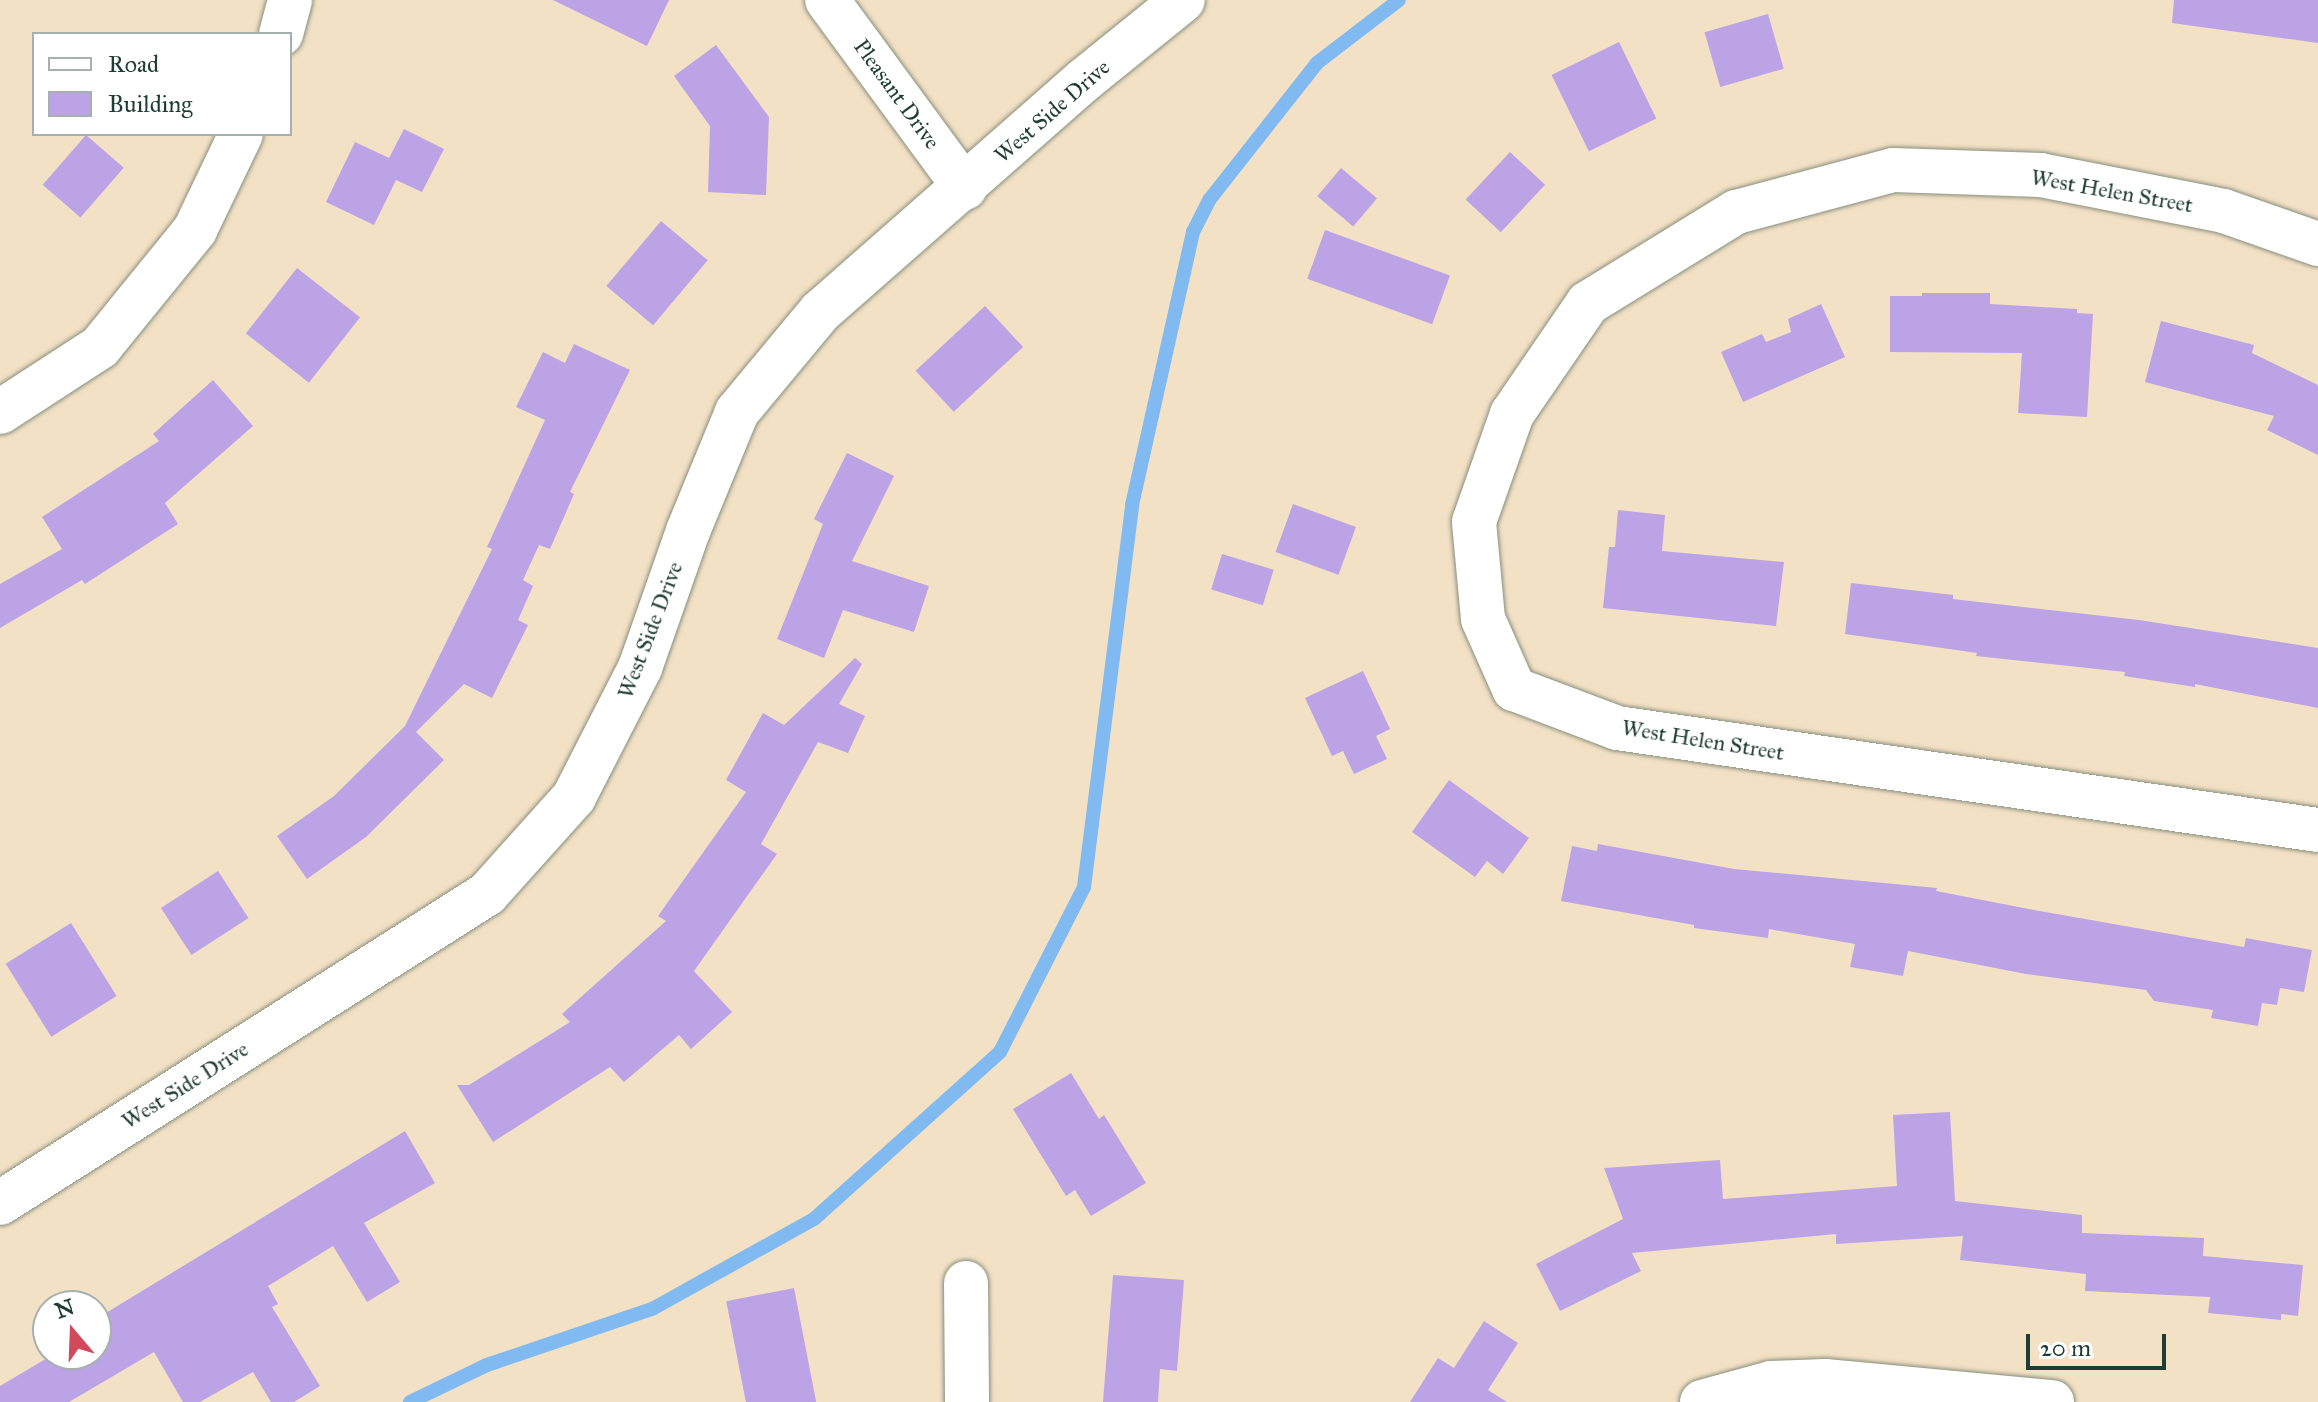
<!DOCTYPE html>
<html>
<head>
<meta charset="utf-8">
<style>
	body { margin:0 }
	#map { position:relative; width:2318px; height:1402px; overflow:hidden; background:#f3e1c6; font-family:"IM FELL Great Primer",serif }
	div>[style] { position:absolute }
	.stream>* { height:14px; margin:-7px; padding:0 7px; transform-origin:7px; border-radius:7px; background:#81b9f1 }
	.building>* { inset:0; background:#bca3e6; transform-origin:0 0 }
	.roads { filter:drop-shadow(0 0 2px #898f7d) drop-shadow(0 0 2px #898f7d) }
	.minor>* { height:44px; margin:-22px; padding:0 22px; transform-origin:22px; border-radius:22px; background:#fff }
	span { translate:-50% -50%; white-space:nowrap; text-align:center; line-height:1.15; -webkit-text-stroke:8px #fff; paint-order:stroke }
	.street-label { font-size:22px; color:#1f3d34 }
	.legend { position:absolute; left:32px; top:32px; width:260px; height:104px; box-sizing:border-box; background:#fff; border:2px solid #a5b1ae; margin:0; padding:10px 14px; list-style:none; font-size:24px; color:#1f3d34 }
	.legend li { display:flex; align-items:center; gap:16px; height:40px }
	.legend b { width:40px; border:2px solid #a5b1ae }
	.north { position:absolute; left:32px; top:1290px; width:80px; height:80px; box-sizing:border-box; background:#fff; border:2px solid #a5b1ae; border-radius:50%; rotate:341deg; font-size:22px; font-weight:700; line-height:32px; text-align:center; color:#1f3d34 }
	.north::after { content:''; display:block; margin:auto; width:28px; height:36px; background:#d1495b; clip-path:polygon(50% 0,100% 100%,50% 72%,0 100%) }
	.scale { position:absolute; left:2026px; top:1334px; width:140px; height:36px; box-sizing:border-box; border:4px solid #1f3d34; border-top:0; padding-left:10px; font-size:24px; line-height:28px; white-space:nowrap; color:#1f3d34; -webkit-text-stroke:6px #fff; paint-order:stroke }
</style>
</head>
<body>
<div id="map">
	<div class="stream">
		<i style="left:410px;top:1402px;width:85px;rotate:-25.7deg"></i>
		<i style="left:487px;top:1365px;width:176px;rotate:-18.8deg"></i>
		<i style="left:654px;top:1308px;width:183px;rotate:-29.1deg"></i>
		<i style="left:814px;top:1219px;width:250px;rotate:-41.9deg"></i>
		<i style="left:1000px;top:1052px;width:185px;rotate:-63deg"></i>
		<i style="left:1084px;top:887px;width:385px;rotate:-82.8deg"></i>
		<i style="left:1132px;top:505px;width:280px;rotate:-77.4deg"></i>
		<i style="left:1193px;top:232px;width:37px;rotate:-63deg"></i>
		<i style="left:1210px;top:199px;width:173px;rotate:-51.8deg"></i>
		<i style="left:1317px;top:63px;width:103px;rotate:-37.5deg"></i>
	</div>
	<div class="building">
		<i style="clip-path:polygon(553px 0,669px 0,647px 46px)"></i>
		<i style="clip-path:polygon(2174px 0,2318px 0,2318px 43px,2172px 23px)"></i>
		<i style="left:1768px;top:14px;width:57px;height:66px;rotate:74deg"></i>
		<i style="left:1619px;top:42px;width:85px;height:75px;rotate:64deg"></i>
		<i style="clip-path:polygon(716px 45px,769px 117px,766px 195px,708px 192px,710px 126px,674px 76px)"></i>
		<i style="clip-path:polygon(404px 129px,444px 149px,422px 192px,396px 180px,374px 225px,326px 202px,355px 142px,389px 158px)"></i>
		<i style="left:86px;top:135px;width:50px;height:66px;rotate:41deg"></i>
		<i style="left:1510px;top:152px;width:48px;height:65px;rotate:43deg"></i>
		<i style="left:1341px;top:168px;width:47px;height:37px;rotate:40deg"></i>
		<i style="left:661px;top:221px;width:61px;height:85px;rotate:40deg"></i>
		<i style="left:1325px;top:230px;width:133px;height:52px;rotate:20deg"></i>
		<i style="left:297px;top:268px;width:80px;height:83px;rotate:38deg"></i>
		<i style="clip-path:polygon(1922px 293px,1990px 293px,1990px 304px,2077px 309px,2077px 313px,2093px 314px,2087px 417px,2018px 413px,2022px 353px,1890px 352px,1890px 296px,1922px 296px)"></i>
		<i style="clip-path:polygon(1821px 304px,1845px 357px,1743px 402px,1721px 352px,1762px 334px,1766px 342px,1791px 332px,1788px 319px)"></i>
		<i style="left:985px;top:306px;width:56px;height:95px;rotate:47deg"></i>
		<i style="clip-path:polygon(2161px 321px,2254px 345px,2252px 353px,2318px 385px,2318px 455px,2267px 430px,2274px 416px,2145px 382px)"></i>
		<i style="clip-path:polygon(574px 344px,630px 370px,570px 492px,574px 494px,550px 549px,539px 545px,523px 580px,533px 586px,518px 620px,528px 625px,492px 698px,464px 684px,416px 732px,444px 760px,366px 837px,307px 879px,277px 836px,334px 796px,405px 726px,492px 549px,487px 547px,545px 420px,516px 407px,543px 352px,565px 363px)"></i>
		<i style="clip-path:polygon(213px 380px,253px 426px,165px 503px,178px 524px,85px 584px,82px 580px,0 628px,0 584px,62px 549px,42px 517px,159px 441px,153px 434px)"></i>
		<i style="clip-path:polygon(847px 453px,894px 476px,852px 561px,929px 586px,914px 632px,843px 610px,824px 658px,777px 639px,823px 524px,814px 519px)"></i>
		<i style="left:1293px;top:504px;width:67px;height:51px;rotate:20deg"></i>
		<i style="clip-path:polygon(1618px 510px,1665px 515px,1662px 551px,1784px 562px,1776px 626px,1603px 608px,1609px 547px,1615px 547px)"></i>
		<i style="left:1222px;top:554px;width:54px;height:37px;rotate:17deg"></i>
		<i style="clip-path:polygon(1851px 583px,1953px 595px,1953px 599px,2139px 620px,2318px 648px,2318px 708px,2195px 684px,2195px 687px,2124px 676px,2125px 672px,1976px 656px,1977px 653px,1845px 634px)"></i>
		<i style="clip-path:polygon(855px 658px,862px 664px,839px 704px,865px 716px,848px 753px,818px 742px,761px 844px,777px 854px,694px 971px,732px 1012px,691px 1049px,679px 1035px,624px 1082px,610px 1067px,493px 1142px,457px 1085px,469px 1085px,570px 1022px,562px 1014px,666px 921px,658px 916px,746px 792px,726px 780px,763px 713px,784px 725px)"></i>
		<i style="clip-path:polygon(1363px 671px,1390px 729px,1376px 736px,1387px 759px,1354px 774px,1343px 751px,1332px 756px,1305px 698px)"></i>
		<i style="clip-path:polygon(1449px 780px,1529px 838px,1503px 874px,1487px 861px,1475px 877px,1412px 832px)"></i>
		<i style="clip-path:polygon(1598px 844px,1734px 869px,1937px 888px,1936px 891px,2034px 910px,2244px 947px,2246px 938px,2312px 950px,2304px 992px,2280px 988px,2277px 1005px,2262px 1003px,2258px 1026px,2211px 1018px,2213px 1010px,2154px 1001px,2146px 990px,2026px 974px,1908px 951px,1903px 976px,1850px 967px,1855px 944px,1769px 929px,1768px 938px,1694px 928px,1694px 925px,1561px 901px,1572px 846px,1597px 851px)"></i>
		<i style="left:218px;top:871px;width:56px;height:68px;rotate:57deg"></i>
		<i style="left:71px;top:923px;width:86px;height:77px;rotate:58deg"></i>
		<i style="clip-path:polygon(1071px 1073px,1099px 1119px,1104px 1115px,1146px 1183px,1091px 1216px,1075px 1190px,1066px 1196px,1013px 1109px)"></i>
		<i style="clip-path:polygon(1950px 1112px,1955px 1201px,2082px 1215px,2082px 1233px,2204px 1238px,2203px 1256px,2303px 1265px,2298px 1316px,2281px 1314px,2281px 1320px,2208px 1313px,2210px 1297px,2085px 1291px,2086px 1274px,1960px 1260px,1963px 1236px,1836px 1244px,1836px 1234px,1632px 1253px,1641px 1271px,1560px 1311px,1536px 1264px,1623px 1219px,1604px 1168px,1720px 1160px,1723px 1199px,1897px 1186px,1893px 1115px)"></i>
		<i style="clip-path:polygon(405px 1131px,435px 1183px,364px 1223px,400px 1282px,367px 1302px,333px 1246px,268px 1286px,278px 1304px,272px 1307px,320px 1386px,294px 1402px,271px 1402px,253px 1372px,200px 1402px,183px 1402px,154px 1352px,69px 1402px,0 1402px,0 1386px,54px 1354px,96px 1354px,96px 1319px)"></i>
		<i style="clip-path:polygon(1113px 1275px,1184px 1280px,1177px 1371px,1160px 1369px,1158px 1402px,1103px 1402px)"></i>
		<i style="left:794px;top:1288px;width:116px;height:69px;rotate:79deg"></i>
		<i style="clip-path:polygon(1484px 1321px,1518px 1343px,1488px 1390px,1507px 1402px,1410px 1402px,1438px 1358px,1454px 1368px)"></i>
	</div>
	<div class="roads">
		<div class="minor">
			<i style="left:827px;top:0;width:233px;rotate:53.7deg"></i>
			<i style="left:281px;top:34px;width:35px;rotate:-75deg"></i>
			<i style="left:2318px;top:244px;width:100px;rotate:-160.7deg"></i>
			<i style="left:2224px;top:211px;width:187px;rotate:-168.9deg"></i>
			<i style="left:2041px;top:175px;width:148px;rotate:-178.1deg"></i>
			<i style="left:1893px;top:170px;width:163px;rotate:165deg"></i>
			<i style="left:1736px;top:212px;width:174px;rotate:148.4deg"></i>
			<i style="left:1588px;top:303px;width:135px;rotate:124.4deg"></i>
			<i style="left:1512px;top:414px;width:114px;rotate:109.4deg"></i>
			<i style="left:1474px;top:522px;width:97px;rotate:84.7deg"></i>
			<i style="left:1483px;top:619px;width:77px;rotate:66.1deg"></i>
			<i style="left:1514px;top:689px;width:110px;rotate:20.7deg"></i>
			<i style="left:1617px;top:728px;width:708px;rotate:8.28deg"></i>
			<i style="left:0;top:412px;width:119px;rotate:-33deg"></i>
			<i style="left:100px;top:347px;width:151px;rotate:-50.9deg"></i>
			<i style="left:195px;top:230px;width:106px;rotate:-64.4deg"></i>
			<i style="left:0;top:1203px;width:577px;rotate:-32.4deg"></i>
			<i style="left:487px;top:894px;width:130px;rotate:-48.1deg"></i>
			<i style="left:574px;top:797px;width:145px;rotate:-62.9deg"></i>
			<i style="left:640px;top:668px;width:145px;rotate:-70.7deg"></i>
			<i style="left:688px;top:531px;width:129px;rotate:-67.6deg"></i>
			<i style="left:737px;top:412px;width:130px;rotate:-50.3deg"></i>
			<i style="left:820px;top:312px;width:351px;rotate:-41.3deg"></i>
			<i style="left:1084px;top:80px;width:127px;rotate:-38.9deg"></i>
			<i style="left:966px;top:1283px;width:119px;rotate:89.5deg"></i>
			<i style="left:1702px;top:1402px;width:72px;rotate:-15.4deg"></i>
			<i style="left:1771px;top:1383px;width:54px;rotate:-2.1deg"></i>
			<i style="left:1825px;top:1381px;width:228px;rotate:5.3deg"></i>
		</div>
	</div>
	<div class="street-label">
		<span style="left:897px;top:94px;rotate:54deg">Pleasant Drive</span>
		<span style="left:1052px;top:111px;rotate:-41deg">West Side Drive</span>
		<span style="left:2112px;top:191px;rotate:10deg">West Helen Street</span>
		<span style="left:650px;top:630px;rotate:-69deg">West Side Drive</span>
		<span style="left:1703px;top:740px;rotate:9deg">West Helen Street</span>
		<span style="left:185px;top:1085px;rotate:-32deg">West Side Drive</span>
	</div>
	<ul class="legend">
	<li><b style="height:10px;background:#fff"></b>Road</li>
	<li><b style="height:22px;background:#bca3e6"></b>Building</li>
	</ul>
	<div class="north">N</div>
	<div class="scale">20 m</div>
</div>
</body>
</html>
